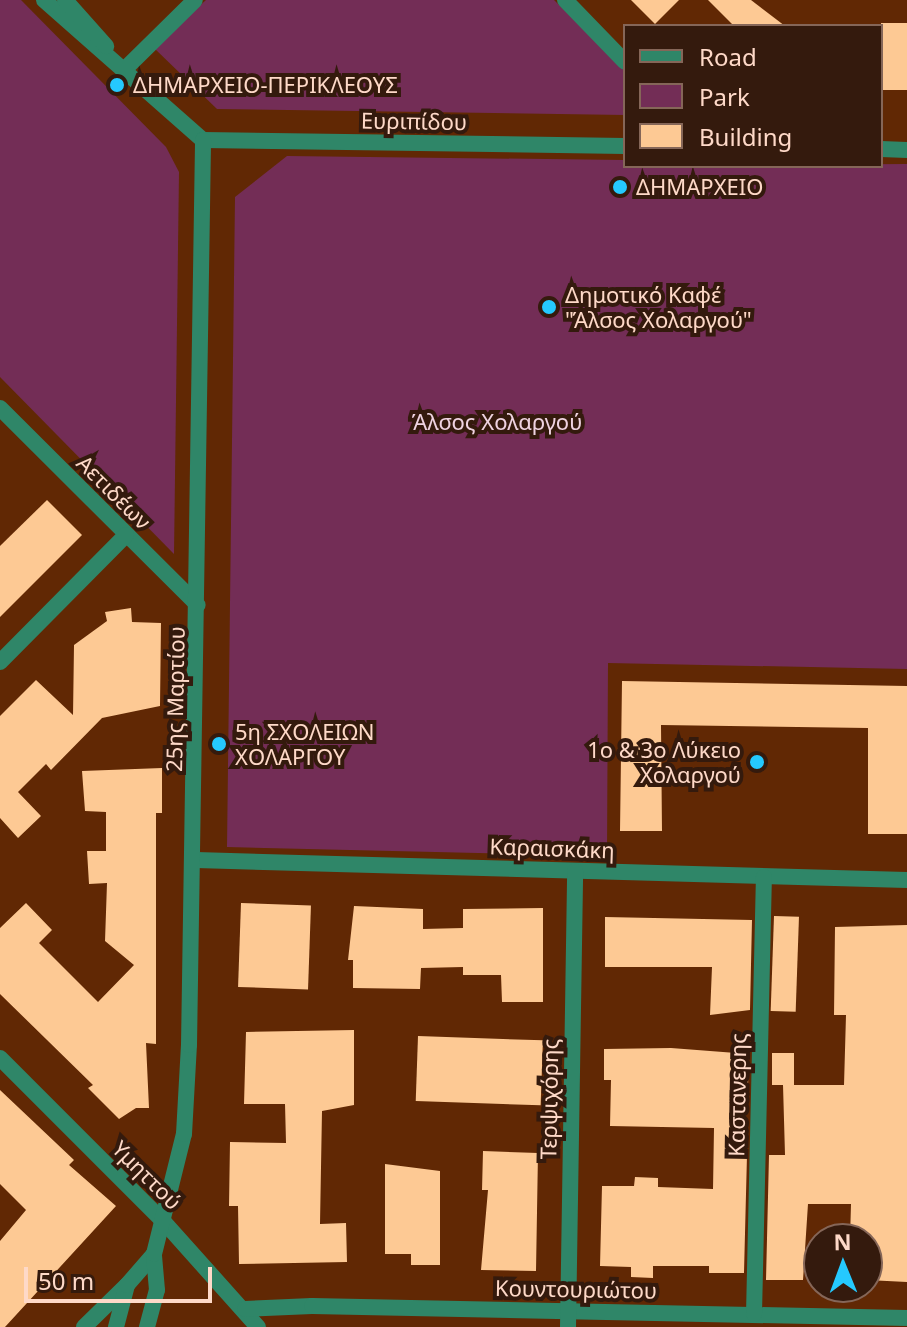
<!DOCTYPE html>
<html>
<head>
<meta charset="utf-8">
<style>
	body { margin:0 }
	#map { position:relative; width:907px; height:1327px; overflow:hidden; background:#612804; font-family:"Noto Sans",sans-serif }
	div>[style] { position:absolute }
	.green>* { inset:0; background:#732d56 }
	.building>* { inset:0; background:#fdc994; transform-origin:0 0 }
	.minor>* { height:16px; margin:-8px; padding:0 8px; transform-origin:8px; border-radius:8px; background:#2f8668 }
	.tertiary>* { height:16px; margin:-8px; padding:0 8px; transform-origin:8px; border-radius:8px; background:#2f8668 }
	.dots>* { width:22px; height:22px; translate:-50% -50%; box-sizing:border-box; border:4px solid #341a0d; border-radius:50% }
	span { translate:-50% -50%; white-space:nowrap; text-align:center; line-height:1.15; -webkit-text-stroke:8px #341a0d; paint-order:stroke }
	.poi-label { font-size:22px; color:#fed9c8 }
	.left { translate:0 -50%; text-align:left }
	.right { translate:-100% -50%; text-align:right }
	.street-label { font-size:22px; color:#fed9c8 }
	.park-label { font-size:22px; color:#efd3e1 }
	.legend { position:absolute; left:623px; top:24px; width:260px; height:144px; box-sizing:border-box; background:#341a0d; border:2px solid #856658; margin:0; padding:10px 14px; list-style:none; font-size:24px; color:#fed9c8 }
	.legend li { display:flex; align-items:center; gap:16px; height:40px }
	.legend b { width:40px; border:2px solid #856658 }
	.north { position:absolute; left:803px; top:1223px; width:80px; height:80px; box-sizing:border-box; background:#341a0d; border:2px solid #856658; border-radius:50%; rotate:359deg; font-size:22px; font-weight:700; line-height:32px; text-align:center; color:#fed9c8 }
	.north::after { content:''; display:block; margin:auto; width:28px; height:36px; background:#25c9fe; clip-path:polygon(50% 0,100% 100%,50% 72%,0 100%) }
	.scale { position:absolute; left:24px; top:1267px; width:188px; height:36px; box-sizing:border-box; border:4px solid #fed9c8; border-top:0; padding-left:10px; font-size:24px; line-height:28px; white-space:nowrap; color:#fed9c8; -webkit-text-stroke:6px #341a0d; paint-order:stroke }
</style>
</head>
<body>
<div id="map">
	<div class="green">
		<i style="clip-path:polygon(0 0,21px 0,166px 147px,179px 172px,174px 554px,0 377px)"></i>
		<i style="clip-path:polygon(206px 0,554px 0,625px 70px,625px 115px,217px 109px,154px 48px)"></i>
		<i style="clip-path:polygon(287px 156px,625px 160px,625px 166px,907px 164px,907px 669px,608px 663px,607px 856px,227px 847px,235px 197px)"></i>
	</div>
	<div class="building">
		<i style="clip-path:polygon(631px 0,679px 0,655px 24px)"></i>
		<i style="clip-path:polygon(708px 0,751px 0,785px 26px,734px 26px)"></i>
		<i style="left:881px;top:23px;width:26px;height:67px"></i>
		<i style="clip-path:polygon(47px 500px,82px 535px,0 617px,0 546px)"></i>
		<i style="clip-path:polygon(131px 608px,132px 622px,161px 623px,160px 706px,102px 718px,51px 770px,46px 764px,18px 792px,41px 816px,18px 838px,0 818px,0 716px,36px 680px,73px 715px,74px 645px,107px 621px,105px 612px)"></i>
		<i style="clip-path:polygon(622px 681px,907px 686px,907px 834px,868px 834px,868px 728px,661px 725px,662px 831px,620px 831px)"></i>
		<i style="clip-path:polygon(162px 768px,162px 813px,156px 813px,156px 1044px,146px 1043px,149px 1108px,136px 1108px,119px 1119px,88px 1088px,93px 1085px,0 994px,0 928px,26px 903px,52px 930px,39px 943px,98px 1002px,134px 965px,105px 941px,107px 883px,89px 884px,87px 851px,106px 851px,106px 812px,85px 811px,82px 771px)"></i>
		<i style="left:241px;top:903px;width:70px;height:84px;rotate:2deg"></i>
		<i style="clip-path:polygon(354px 906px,423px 909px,423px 929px,463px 928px,463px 909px,543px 908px,543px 1002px,502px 1002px,501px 975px,463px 975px,463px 967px,421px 968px,420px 989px,353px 988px,353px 960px,348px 960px)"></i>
		<i style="left:774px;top:916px;width:25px;height:95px;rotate:2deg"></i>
		<i style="clip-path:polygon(605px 917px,752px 920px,750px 1010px,710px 1015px,712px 967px,605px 967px)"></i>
		<i style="clip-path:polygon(907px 925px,907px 1282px,867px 1280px,867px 1239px,850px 1239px,851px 1204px,808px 1204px,803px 1280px,766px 1280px,769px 1155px,785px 1155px,783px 1085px,844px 1085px,846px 1015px,834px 1015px,835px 927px)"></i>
		<i style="clip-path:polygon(354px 1030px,354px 1105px,322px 1111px,320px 1224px,346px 1223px,347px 1262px,239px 1264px,238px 1206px,229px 1206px,230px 1142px,286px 1143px,285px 1104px,244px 1104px,246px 1032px)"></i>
		<i style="left:418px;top:1036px;width:125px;height:65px;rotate:2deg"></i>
		<i style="clip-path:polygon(671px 1048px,749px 1054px,748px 1086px,737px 1086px,735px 1155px,747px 1155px,744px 1273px,709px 1273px,709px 1266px,653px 1266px,653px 1278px,631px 1277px,631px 1267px,600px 1266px,602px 1186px,634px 1186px,635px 1177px,658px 1178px,658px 1187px,713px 1189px,714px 1128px,610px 1126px,611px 1080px,604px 1080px,604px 1049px)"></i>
		<i style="left:772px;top:1053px;width:22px;height:32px"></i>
		<i style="clip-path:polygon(0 1090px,74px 1160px,69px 1165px,116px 1206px,5px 1327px,0 1327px,0 1241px,26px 1210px,0 1184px)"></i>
		<i style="clip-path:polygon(483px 1151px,538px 1153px,536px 1271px,481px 1270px,488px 1190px,482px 1190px)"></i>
		<i style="clip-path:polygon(385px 1164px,440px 1171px,440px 1265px,411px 1265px,411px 1254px,385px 1254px)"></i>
	</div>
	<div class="minor">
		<i style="left:565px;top:0;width:86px;rotate:45.9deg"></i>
		<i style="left:125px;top:69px;width:98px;rotate:-44.6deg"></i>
		<i style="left:0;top:408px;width:279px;rotate:44.9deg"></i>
		<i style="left:0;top:662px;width:179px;rotate:-45.2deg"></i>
		<i style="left:196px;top:860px;width:711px;rotate:1.61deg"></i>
		<i style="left:0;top:1058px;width:232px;rotate:45deg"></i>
		<i style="left:164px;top:1222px;width:141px;rotate:48.2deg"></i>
		<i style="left:245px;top:1309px;width:67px;rotate:-2.6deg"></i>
		<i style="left:312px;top:1306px;width:595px;rotate:1.16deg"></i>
		<i style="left:754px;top:1314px;width:437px;rotate:-88.7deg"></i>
		<i style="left:84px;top:1327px;width:60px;rotate:-44.3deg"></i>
		<i style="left:568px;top:1327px;width:456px;rotate:-89.1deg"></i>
	</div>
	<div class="tertiary">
		<i style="left:44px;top:0;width:212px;rotate:41.4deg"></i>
		<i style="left:65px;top:0;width:62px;rotate:48.3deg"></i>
		<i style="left:203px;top:140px;width:422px;rotate:0.8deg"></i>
		<i style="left:881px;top:149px;width:26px;rotate:2deg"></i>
		<i style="left:116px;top:1327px;width:43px;rotate:-75.3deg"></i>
		<i style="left:127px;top:1285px;width:41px;rotate:-48.9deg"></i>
		<i style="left:147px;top:1327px;width:38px;rotate:-75deg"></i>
		<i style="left:157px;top:1290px;width:36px;rotate:-95deg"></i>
		<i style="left:154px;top:1254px;width:124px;rotate:-76deg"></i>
		<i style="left:184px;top:1134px;width:89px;rotate:-86.8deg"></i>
		<i style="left:189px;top:1045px;width:905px;rotate:-89.11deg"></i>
	</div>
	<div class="dots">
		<i style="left:117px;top:85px;background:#25c9fe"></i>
		<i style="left:620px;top:187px;background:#25c9fe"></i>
		<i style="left:549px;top:307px;background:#25c9fe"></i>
		<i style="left:219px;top:744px;background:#25c9fe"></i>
		<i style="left:757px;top:762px;background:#25c9fe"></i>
	</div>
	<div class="poi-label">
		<span class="left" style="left:133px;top:85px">ΔΗΜΑΡΧΕΙΟ-ΠΕΡΙΚΛΕΟΥΣ</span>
		<span class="left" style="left:636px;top:187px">ΔΗΜΑΡΧΕΙΟ</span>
		<span class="left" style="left:565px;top:307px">Δημοτικό Καφέ<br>"Άλσος Χολαργού"</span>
		<span class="left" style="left:235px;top:744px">5η ΣΧΟΛΕΙΩΝ<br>ΧΟΛΑΡΓΟΥ</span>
		<span class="right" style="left:741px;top:762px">1ο &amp; 3ο Λύκειο<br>Χολαργού</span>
	</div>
	<div class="street-label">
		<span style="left:414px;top:121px;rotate:1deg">Ευριπίδου</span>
		<span style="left:114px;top:492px;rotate:45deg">Αετιδέων</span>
		<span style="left:175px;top:699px;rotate:-89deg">25ης Μαρτίου</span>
		<span style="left:552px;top:848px;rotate:2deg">Καραισκάκη</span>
		<span style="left:737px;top:1095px;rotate:-89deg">Καστανερης</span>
		<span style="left:549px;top:1099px;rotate:-89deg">Τερψιχόρης</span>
		<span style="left:147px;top:1175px;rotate:45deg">Υμηττού</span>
		<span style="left:576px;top:1289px;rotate:1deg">Κουντουριώτου</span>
	</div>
	<div class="park-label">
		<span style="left:497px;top:422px">Άλσος Χολαργού</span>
	</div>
	<ul class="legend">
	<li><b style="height:10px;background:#2f8668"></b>Road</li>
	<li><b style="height:22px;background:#732d56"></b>Park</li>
	<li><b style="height:22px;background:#fdc994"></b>Building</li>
	</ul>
	<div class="north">N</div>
	<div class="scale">50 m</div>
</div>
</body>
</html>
